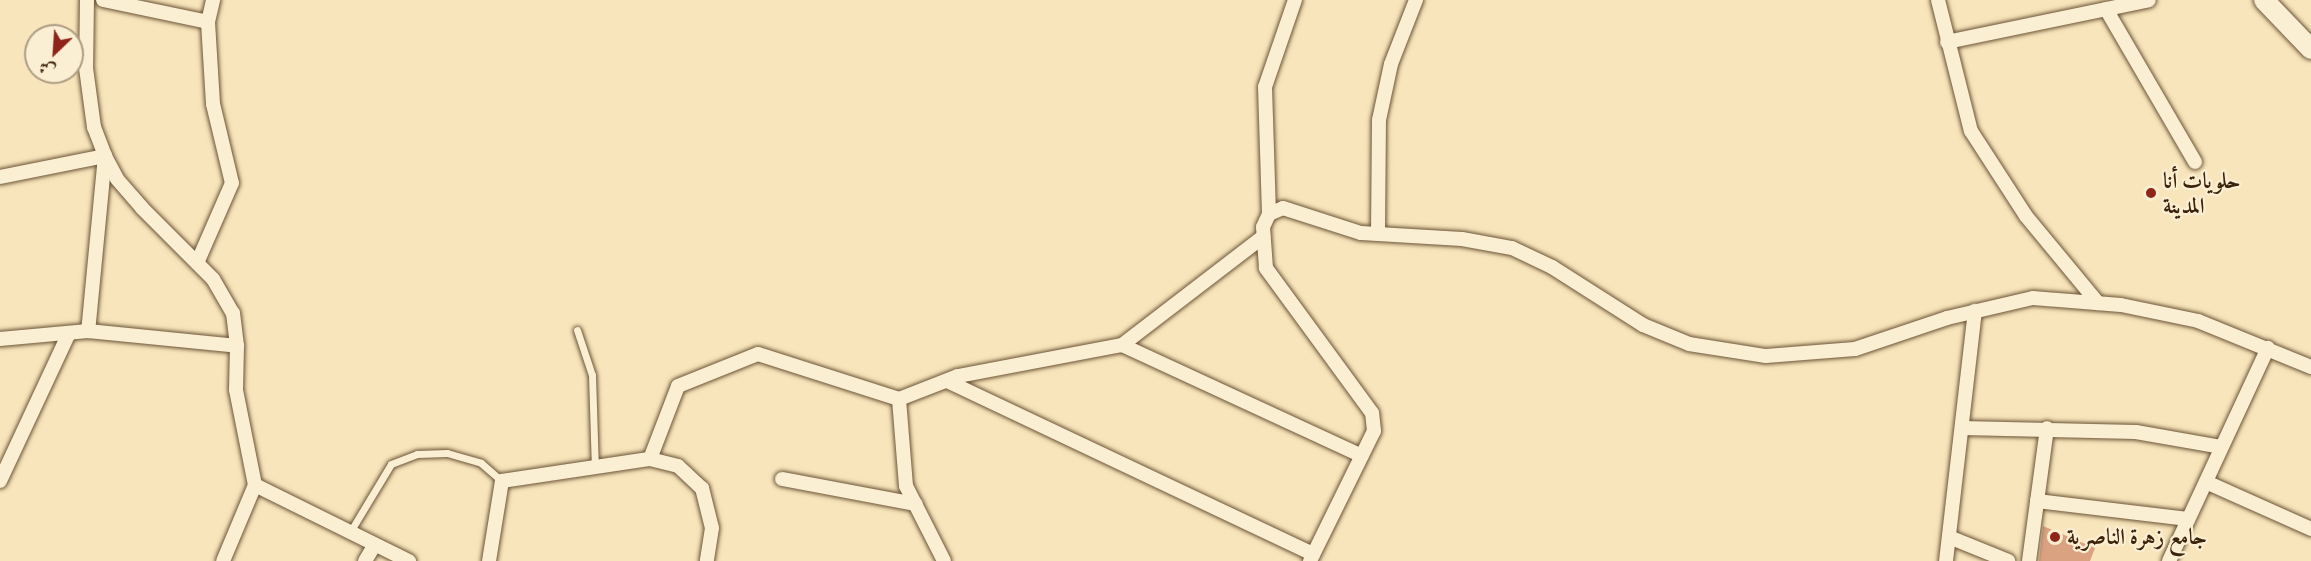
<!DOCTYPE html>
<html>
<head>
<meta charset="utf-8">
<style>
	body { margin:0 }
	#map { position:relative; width:2311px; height:561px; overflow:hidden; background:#f8e5bb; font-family:"IM FELL Great Primer",Amiri,serif }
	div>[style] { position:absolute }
	.building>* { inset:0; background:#daa281 }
	.roads { filter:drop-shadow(0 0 2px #6b5437) drop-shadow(0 0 2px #6b5437) }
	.lane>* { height:7px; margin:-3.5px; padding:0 3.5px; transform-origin:3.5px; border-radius:3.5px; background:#faeed3 }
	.street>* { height:14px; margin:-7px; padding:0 7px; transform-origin:7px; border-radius:7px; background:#faeed3 }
	.secondary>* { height:20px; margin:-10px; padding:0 10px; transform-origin:10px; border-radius:10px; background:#faeed3 }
	.dots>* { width:16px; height:16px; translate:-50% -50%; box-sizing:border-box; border:3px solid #faeed3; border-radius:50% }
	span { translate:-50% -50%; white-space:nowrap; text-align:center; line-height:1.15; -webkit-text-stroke:4.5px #faeed3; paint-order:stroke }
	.poi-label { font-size:22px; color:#3c230b; font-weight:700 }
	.left { translate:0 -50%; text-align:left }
	.north { position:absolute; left:24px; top:24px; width:60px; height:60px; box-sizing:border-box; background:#faeed3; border:2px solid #ae9d83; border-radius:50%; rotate:205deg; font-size:16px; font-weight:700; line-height:24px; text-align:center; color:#3c230b }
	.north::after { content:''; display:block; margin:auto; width:21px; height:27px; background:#8f2418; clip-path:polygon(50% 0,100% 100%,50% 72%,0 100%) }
</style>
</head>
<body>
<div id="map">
	<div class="building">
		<i style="clip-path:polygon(2043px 526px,2095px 548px,2090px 561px,2039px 561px)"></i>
	</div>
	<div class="roads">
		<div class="lane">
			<i style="left:577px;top:330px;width:47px;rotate:71.6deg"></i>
			<i style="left:592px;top:375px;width:93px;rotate:88.2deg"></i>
			<i style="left:350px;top:532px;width:79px;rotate:-58.9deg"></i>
			<i style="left:391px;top:464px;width:28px;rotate:-21deg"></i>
			<i style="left:417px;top:454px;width:30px;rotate:-2deg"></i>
			<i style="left:447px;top:453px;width:35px;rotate:16deg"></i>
			<i style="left:481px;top:463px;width:28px;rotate:41deg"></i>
		</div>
		<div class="street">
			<i style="left:87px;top:0;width:68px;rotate:90.8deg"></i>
			<i style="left:86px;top:68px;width:60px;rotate:82.3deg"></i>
			<i style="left:94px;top:127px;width:31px;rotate:69deg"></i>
			<i style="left:105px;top:156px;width:26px;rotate:62deg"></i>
			<i style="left:117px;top:179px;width:38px;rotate:49deg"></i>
			<i style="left:142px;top:208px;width:100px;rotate:45deg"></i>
			<i style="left:213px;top:279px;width:39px;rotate:60deg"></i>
			<i style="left:233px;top:313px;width:33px;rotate:83deg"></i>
			<i style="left:237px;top:346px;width:44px;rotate:91.3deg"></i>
			<i style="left:236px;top:390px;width:97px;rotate:78.7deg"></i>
			<i style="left:255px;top:485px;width:82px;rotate:112.8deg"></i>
			<i style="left:103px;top:0;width:107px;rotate:11.8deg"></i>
			<i style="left:208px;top:22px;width:82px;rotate:86.5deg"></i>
			<i style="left:213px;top:104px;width:81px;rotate:76.5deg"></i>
			<i style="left:232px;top:183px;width:87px;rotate:113.6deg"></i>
			<i style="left:1938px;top:0;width:135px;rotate:75.9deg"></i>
			<i style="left:1971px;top:131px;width:101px;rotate:57.1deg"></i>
			<i style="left:2026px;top:216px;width:113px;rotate:50.4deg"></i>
			<i style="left:2106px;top:9px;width:177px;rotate:59.8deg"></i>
			<i style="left:208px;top:22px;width:23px;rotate:-77deg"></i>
			<i style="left:1947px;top:42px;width:206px;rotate:-11.7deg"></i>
			<i style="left:0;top:177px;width:107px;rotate:-11.3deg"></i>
			<i style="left:105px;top:156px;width:176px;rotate:95.5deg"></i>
			<i style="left:1269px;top:214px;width:127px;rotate:-91.8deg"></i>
			<i style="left:1265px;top:87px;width:92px;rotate:-71deg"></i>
			<i style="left:1378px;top:233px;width:113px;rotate:-89.5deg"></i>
			<i style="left:1379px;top:120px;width:57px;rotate:-77.9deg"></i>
			<i style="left:1391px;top:64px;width:69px;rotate:-68.7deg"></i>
			<i style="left:0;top:339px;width:88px;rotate:-5.2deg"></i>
			<i style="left:88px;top:331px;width:150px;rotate:5.7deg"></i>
			<i style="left:1122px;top:345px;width:264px;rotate:24.8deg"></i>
			<i style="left:947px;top:381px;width:405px;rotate:25.3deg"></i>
			<i style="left:899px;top:399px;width:87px;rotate:85.4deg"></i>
			<i style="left:906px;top:486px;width:84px;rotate:63.1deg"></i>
			<i style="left:1962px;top:428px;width:174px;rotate:1.3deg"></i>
			<i style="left:2136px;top:432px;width:86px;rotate:10deg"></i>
			<i style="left:650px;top:459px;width:29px;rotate:14deg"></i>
			<i style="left:678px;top:466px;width:33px;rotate:43deg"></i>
			<i style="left:702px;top:488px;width:41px;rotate:76deg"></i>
			<i style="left:712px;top:528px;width:33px;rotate:99deg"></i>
			<i style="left:782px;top:479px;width:136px;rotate:10.6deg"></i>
			<i style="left:0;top:481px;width:163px;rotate:-65deg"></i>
			<i style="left:2206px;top:482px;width:115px;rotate:24.1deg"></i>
			<i style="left:255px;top:485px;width:172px;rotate:26.3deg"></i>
			<i style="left:2037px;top:501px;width:152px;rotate:6.8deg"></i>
			<i style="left:1949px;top:537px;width:64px;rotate:22.1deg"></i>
			<i style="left:365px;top:561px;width:17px;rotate:-59deg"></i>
			<i style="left:489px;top:561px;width:81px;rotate:-80.8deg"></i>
			<i style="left:502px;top:481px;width:150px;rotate:-8.5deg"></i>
			<i style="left:650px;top:459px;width:78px;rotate:-69deg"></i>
			<i style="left:678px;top:386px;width:86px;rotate:-21.8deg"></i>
			<i style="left:758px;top:354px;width:148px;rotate:17.7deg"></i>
			<i style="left:899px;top:399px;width:63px;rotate:-21.3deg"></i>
			<i style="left:958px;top:376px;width:167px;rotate:-10.7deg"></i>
			<i style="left:1122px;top:345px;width:178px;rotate:-37.5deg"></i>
			<i style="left:1310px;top:561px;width:145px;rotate:-63.8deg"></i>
			<i style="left:1374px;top:431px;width:18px;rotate:-96deg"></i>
			<i style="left:1372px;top:413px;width:180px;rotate:-126.2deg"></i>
			<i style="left:1266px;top:268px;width:41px;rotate:-94.2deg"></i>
			<i style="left:1263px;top:227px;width:14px;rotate:-65deg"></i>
			<i style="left:1269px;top:214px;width:15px;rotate:-23deg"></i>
			<i style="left:1283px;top:208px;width:82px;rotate:17.8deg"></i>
			<i style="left:1361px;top:233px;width:101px;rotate:3.4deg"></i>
			<i style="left:1462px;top:239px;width:51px;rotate:10.2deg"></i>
			<i style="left:1512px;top:248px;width:44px;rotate:25.4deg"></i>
			<i style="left:1552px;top:267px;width:108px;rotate:32.5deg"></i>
			<i style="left:1643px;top:325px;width:50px;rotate:22.4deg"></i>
			<i style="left:1689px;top:344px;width:78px;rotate:8.9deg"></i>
			<i style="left:1766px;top:356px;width:89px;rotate:-4.5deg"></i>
			<i style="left:1855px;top:349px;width:97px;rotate:-18.6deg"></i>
			<i style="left:1947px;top:318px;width:88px;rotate:-13.1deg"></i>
			<i style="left:2033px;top:298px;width:88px;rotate:4.5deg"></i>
			<i style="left:2121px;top:305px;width:79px;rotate:11.7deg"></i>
			<i style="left:2198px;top:321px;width:122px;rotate:22.2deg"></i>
			<i style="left:1946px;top:561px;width:252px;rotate:-83.4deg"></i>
			<i style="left:2029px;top:561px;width:134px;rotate:-82.3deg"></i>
			<i style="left:2169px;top:561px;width:235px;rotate:-65.1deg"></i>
		</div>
		<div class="secondary">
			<i style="left:2264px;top:0;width:68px;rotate:46.2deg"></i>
		</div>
	</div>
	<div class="dots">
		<i style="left:2151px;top:193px;background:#8f2418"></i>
		<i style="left:2055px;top:537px;background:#8f2418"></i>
	</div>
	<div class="poi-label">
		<span class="left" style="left:2163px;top:193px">حلويات أنا<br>المدينة</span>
		<span class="left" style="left:2067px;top:537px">جامع زهرة الناصرية</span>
	</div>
	<div class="north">ش</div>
</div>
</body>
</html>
